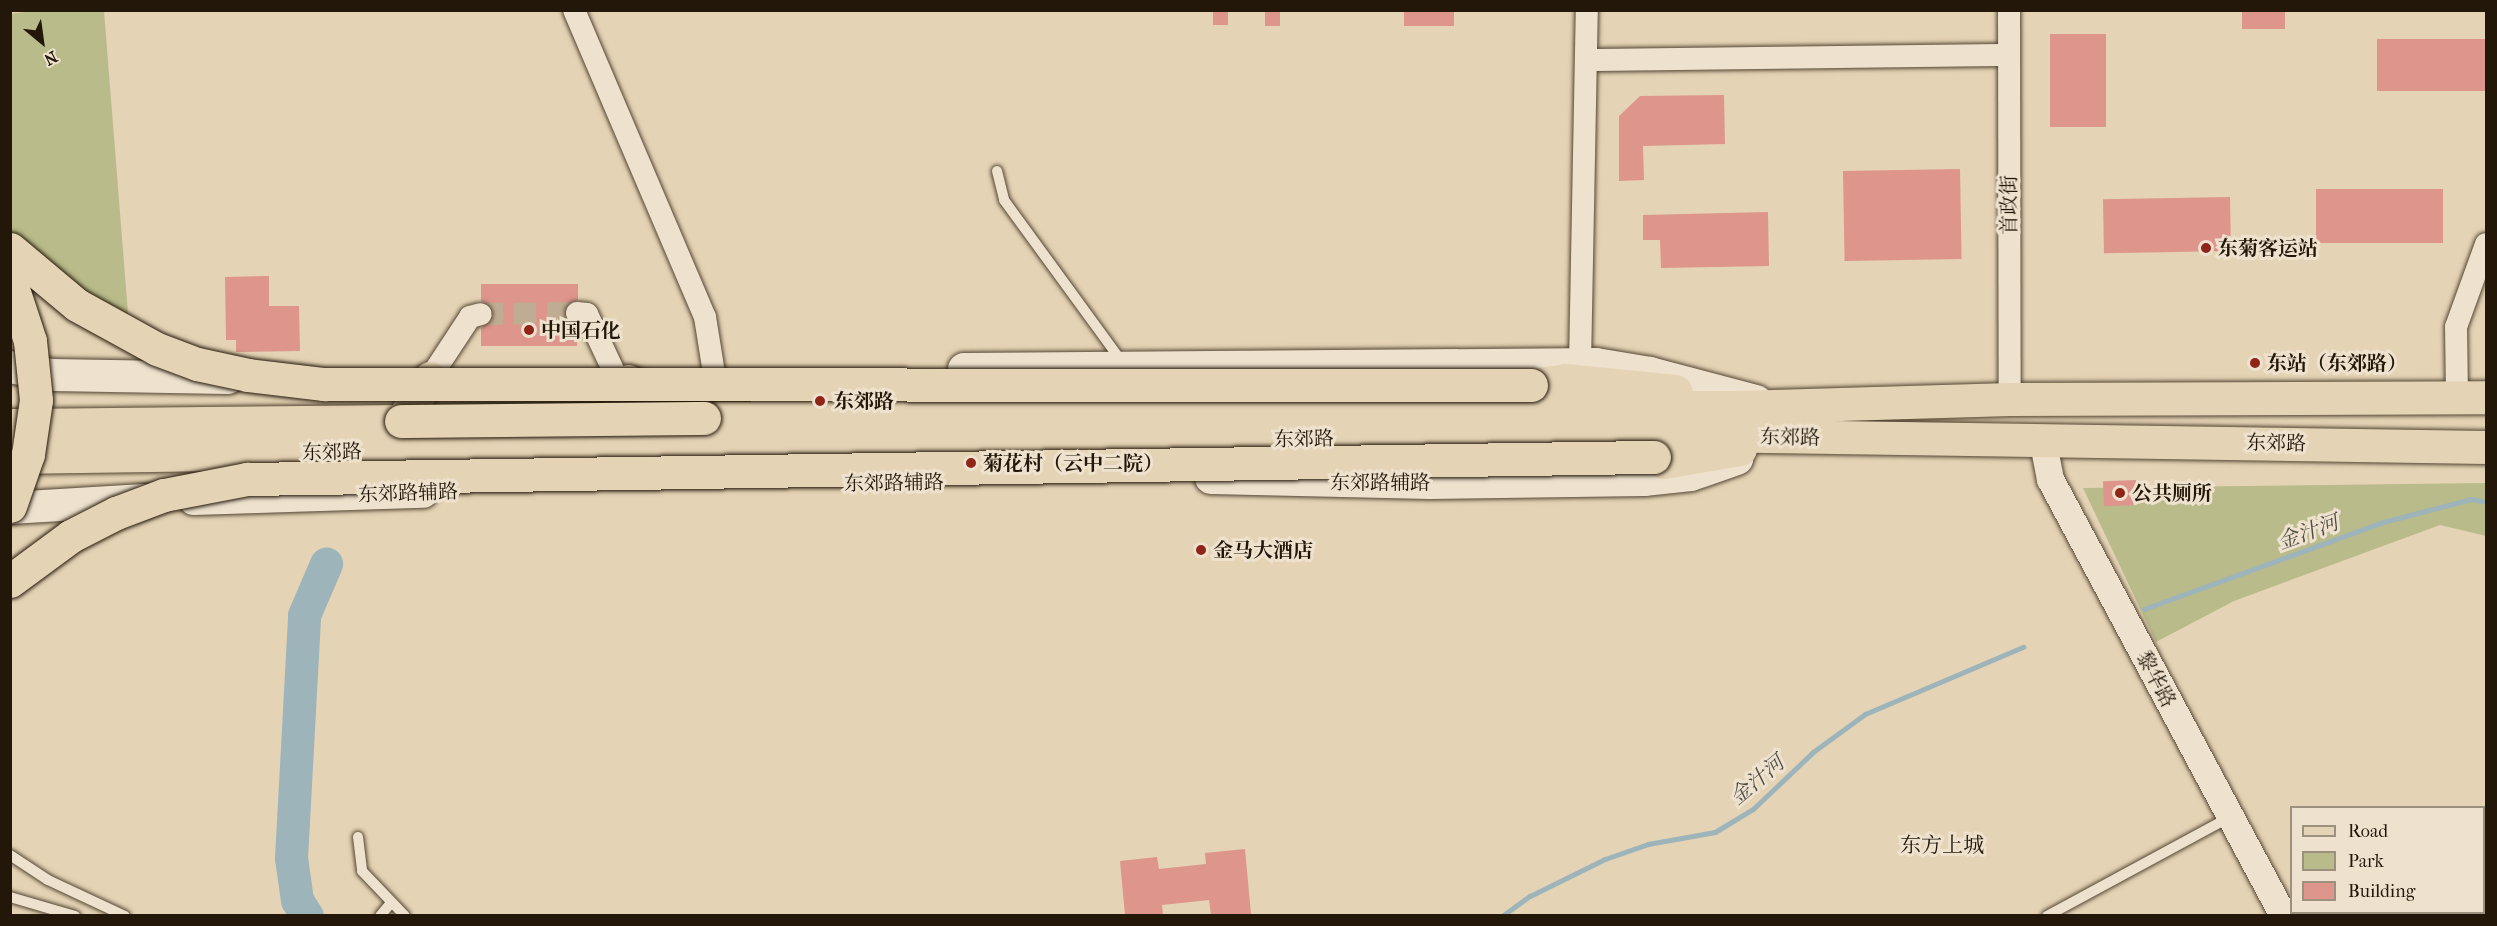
<!DOCTYPE html>
<html>
<head>
<meta charset="utf-8">
<style>
	body { margin:0 }
	#map { position:relative; width:2497px; height:926px; overflow:hidden; background:#e5d3b5; font-family:"IM FELL French Canon","Noto Serif SC",serif }
	div>[style] { position:absolute }
	.green>* { inset:0; background:#b9bb8a }
	.stream>* { height:5px; margin:-2.5px; padding:0 2.5px; transform-origin:2.5px; border-radius:2.5px; background:#9cb4ba }
	.river>* { height:33px; margin:-16.5px; padding:0 16.5px; transform-origin:16.5px; border-radius:16.5px; background:#9cb4ba }
	.building>* { inset:0; background:#dd958c; transform-origin:0 0 }
	.minor-tunnel>* { height:22px; margin-top:-11px; transform-origin:0; background:repeating-linear-gradient(90deg,#bead92 0 22px,transparent 0 33px) }
	.roads { filter:drop-shadow(0 0 2px #534633) drop-shadow(0 0 2px #534633) }
	.service>* { height:10px; margin:-5px; padding:0 5px; transform-origin:5px; border-radius:5px; background:#eee2cf }
	.minor>* { height:22px; margin:-11px; padding:0 11px; transform-origin:11px; border-radius:11px; background:#eee2cf }
	.tertiary>* { height:27px; margin:-13.5px; padding:0 13.5px; transform-origin:13.5px; border-radius:13.5px; background:#eee2cf }
	.secondary>* { height:32px; margin:-16px; padding:0 16px; transform-origin:16px; border-radius:16px; background:#eee2cf }
	.primary>* { height:33px; margin:-16.5px; padding:0 16.5px; transform-origin:16.5px; border-radius:16.5px; background:#e5d3b5 }
	.bridges { filter:drop-shadow(0 0 2px #221708) drop-shadow(0 0 2px #221708) }
	.primary-bridge>* { height:33px; margin:-16.5px; padding:0 16.5px; transform-origin:16.5px; border-radius:16.5px; background:#e5d3b5 }
	.trunk-bridge>* { height:33px; margin:-16.5px; padding:0 16.5px; transform-origin:16.5px; border-radius:16.5px; background:#e5d3b5 }
	.dots>* { width:16px; height:16px; translate:-50% -50%; box-sizing:border-box; border:3px solid #eee2cf; border-radius:50% }
	span { translate:-50% -50%; white-space:nowrap; text-align:center; line-height:1.15; -webkit-text-stroke:6px #eee2cf; paint-order:stroke }
	.street-label { font-size:20px; color:#221708 }
	.poi-label { font-size:20px; color:#221708; font-weight:700 }
	.left { translate:0 -50%; text-align:left }
	.water-label { font-size:21px; color:#4d4e46; font-style:italic }
	.neighbourhood-label { font-size:21px; color:#221708 }
	.frame { position:absolute; inset:0; border:12px solid #221708; pointer-events:none }
	.legend { position:absolute; left:2290px; top:806px; width:195px; height:108px; box-sizing:border-box; background:#eee2cf; border:2px solid #9c917f; margin:0; padding:8px 10px; list-style:none; font-size:18px; color:#221708 }
	.legend li { display:flex; align-items:center; gap:12px; height:30px }
	.legend b { width:30px; border:2px solid #9c917f }
	.north { position:absolute; left:12px; top:12px; width:60px; height:60px; -webkit-text-stroke:4px #eee2cf; paint-order:stroke; rotate:151deg; font-size:16px; font-weight:700; line-height:24px; text-align:center; color:#221708 }
	.north::after { content:''; display:block; margin:auto; width:21px; height:27px; background:#221708; clip-path:polygon(50% 0,100% 100%,50% 72%,0 100%) }
</style>
</head>
<body>
<div id="map">
	<div class="green">
		<i style="clip-path:polygon(39px 10px,104px 11px,129px 326px,11px 246px,10px 14px)"></i>
		<i style="clip-path:polygon(2486px 483px,2486px 536px,2440px 525px,2234px 601px,2156px 642px,2083px 488px)"></i>
	</div>
	<div class="stream">
		<i style="left:2144px;top:609px;width:254px;rotate:-20deg"></i>
		<i style="left:2383px;top:522px;width:91px;rotate:-14.6deg"></i>
		<i style="left:2471px;top:499px;width:15px;rotate:11deg"></i>
		<i style="left:1502px;top:916px;width:34px;rotate:-36deg"></i>
		<i style="left:1530px;top:896px;width:84px;rotate:-26.3deg"></i>
		<i style="left:1605px;top:859px;width:46px;rotate:-19.2deg"></i>
		<i style="left:1648px;top:844px;width:68px;rotate:-10.2deg"></i>
		<i style="left:1715px;top:832px;width:44px;rotate:-31.2deg"></i>
		<i style="left:1753px;top:809px;width:83px;rotate:-43.5deg"></i>
		<i style="left:1813px;top:752px;width:64px;rotate:-36.2deg"></i>
		<i style="left:1865px;top:714px;width:172px;rotate:-23deg"></i>
	</div>
	<div class="river">
		<i style="left:307px;top:916px;width:19px;rotate:-122deg"></i>
		<i style="left:297px;top:900px;width:42px;rotate:-98.1deg"></i>
		<i style="left:291px;top:858px;width:243px;rotate:-86.9deg"></i>
		<i style="left:304px;top:615px;width:56px;rotate:-66.7deg"></i>
	</div>
	<div class="building">
		<i style="left:1213px;top:10px;width:15px;height:15px"></i>
		<i style="left:1265px;top:10px;width:15px;height:16px"></i>
		<i style="left:1404px;top:10px;width:50px;height:16px"></i>
		<i style="left:2242px;top:10px;width:43px;height:19px"></i>
		<i style="left:2106px;top:34px;width:93px;height:56px;rotate:90deg"></i>
		<i style="left:2487px;top:39px;width:52px;height:110px;rotate:90deg"></i>
		<i style="clip-path:polygon(1724px 95px,1725px 144px,1643px 146px,1644px 180px,1619px 181px,1619px 116px,1640px 96px)"></i>
		<i style="left:1960px;top:169px;width:90px;height:117px;rotate:89deg"></i>
		<i style="left:2443px;top:189px;width:54px;height:127px;rotate:90deg"></i>
		<i style="left:2230px;top:197px;width:54px;height:127px;rotate:89deg"></i>
		<i style="clip-path:polygon(1768px 212px,1769px 266px,1661px 268px,1660px 240px,1643px 240px,1643px 215px)"></i>
		<i style="clip-path:polygon(269px 276px,269px 306px,299px 306px,300px 351px,236px 352px,236px 340px,226px 340px,225px 277px)"></i>
		<i style="clip-path:polygon(481px 284px,578px 284px,578px 300px,566px 305px,564px 312px,569px 324px,577px 327px,577px 346px,481px 346px,481px 328px,494px 317px,491px 305px,481px 301px)"></i>
		<i style="left:2137px;top:480px;width:25px;height:34px;rotate:88deg"></i>
		<i style="clip-path:polygon(1245px 849px,1251px 914px,1211px 915px,1209px 900px,1162px 905px,1163px 915px,1125px 915px,1120px 861px,1157px 857px,1159px 869px,1206px 864px,1205px 853px)"></i>
	</div>
	<div class="minor-tunnel">
		<i style="left:481px;top:314px;width:96px;rotate:-0.6deg"></i>
	</div>
	<div class="roads">
		<div class="service">
			<i style="left:997px;top:171px;width:30px;rotate:76deg"></i>
			<i style="left:1004px;top:200px;width:200px;rotate:53.9deg"></i>
			<i style="left:358px;top:837px;width:34px;rotate:83deg"></i>
			<i style="left:362px;top:871px;width:62px;rotate:46.3deg"></i>
			<i style="left:10px;top:855px;width:45px;rotate:33.3deg"></i>
			<i style="left:48px;top:880px;width:85px;rotate:25.1deg"></i>
			<i style="left:10px;top:897px;width:68px;rotate:16.3deg"></i>
			<i style="left:380px;top:916px;width:17px;rotate:-50deg"></i>
			<i style="left:2047px;top:916px;width:208px;rotate:-28.4deg"></i>
		</div>
		<div class="minor">
			<i style="left:574px;top:10px;width:334px;rotate:66.9deg"></i>
			<i style="left:705px;top:317px;width:57px;rotate:80.9deg"></i>
			<i style="left:2009px;top:10px;width:389px;rotate:89.9deg"></i>
			<i style="left:1587px;top:60px;width:422px;rotate:-0.7deg"></i>
			<i style="left:577px;top:313px;width:10px;rotate:6deg"></i>
			<i style="left:587px;top:314px;width:66px;rotate:65deg"></i>
			<i style="left:1580px;top:364px;width:354px;rotate:-88.9deg"></i>
			<i style="left:430px;top:378px;width:73px;rotate:-56.7deg"></i>
			<i style="left:470px;top:317px;width:11px;rotate:-15deg"></i>
			<i style="left:2457px;top:396px;width:69px;rotate:-90.8deg"></i>
			<i style="left:2456px;top:327px;width:88px;rotate:-70.1deg"></i>
		</div>
		<div class="tertiary">
			<i style="left:2042px;top:438px;width:42px;rotate:79deg"></i>
			<i style="left:2050px;top:479px;width:495px;rotate:61.9deg"></i>
		</div>
		<div class="secondary">
			<i style="left:10px;top:367px;width:43px;rotate:10.8deg"></i>
			<i style="left:52px;top:375px;width:176px;rotate:1deg"></i>
			<i style="left:964px;top:369px;width:632px;rotate:-0.45deg"></i>
			<i style="left:1596px;top:364px;width:55px;rotate:9.5deg"></i>
			<i style="left:1650px;top:373px;width:110px;rotate:14.8deg"></i>
			<i style="left:1211px;top:478px;width:219px;rotate:1.3deg"></i>
			<i style="left:1430px;top:483px;width:214px;rotate:-0.8deg"></i>
			<i style="left:1644px;top:480px;width:47px;rotate:-6.1deg"></i>
			<i style="left:1691px;top:475px;width:49px;rotate:-19.2deg"></i>
			<i style="left:194px;top:499px;width:229px;rotate:-1.8deg"></i>
			<i style="left:10px;top:508px;width:134px;rotate:-3.4deg"></i>
		</div>
		<div class="primary">
			<i style="left:628px;top:381px;width:85px;rotate:26deg"></i>
			<i style="left:704px;top:418px;width:1035px;rotate:-0.61deg"></i>
			<i style="left:1739px;top:407px;width:271px;rotate:-1.7deg"></i>
			<i style="left:2010px;top:399px;width:476px;rotate:-0.2deg"></i>
			<i style="left:1531px;top:385px;width:34px;rotate:-8deg"></i>
			<i style="left:1565px;top:380px;width:111px;rotate:5.7deg"></i>
			<i style="left:10px;top:425px;width:391px;rotate:-0.6deg"></i>
			<i style="left:401px;top:421px;width:52px;rotate:-56deg"></i>
			<i style="left:10px;top:457px;width:1624px;rotate:-0.81deg"></i>
			<i style="left:1634px;top:434px;width:852px;rotate:0.87deg"></i>
			<i style="left:1654px;top:457px;width:11px;rotate:27deg"></i>
			<i style="left:1664px;top:462px;width:77px;rotate:-9.7deg"></i>
		</div>
	</div>
	<div class="bridges">
		<div class="primary-bridge">
			<i style="left:401px;top:421px;width:303px;rotate:-0.6deg"></i>
		</div>
		<div class="trunk-bridge">
			<i style="left:10px;top:249px;width:87px;rotate:39.9deg"></i>
			<i style="left:77px;top:305px;width:91px;rotate:28.8deg"></i>
			<i style="left:157px;top:349px;width:43px;rotate:20.6deg"></i>
			<i style="left:197px;top:364px;width:52px;rotate:12.2deg"></i>
			<i style="left:248px;top:375px;width:77px;rotate:6.8deg"></i>
			<i style="left:324px;top:384px;width:1207px;rotate:0.05deg"></i>
			<i style="left:10px;top:280px;width:64px;rotate:71.8deg"></i>
			<i style="left:30px;top:341px;width:59px;rotate:84.2deg"></i>
			<i style="left:36px;top:400px;width:55px;rotate:98.4deg"></i>
			<i style="left:28px;top:454px;width:55px;rotate:109.1deg"></i>
			<i style="left:10px;top:581px;width:76px;rotate:-36.4deg"></i>
			<i style="left:71px;top:536px;width:51px;rotate:-27.1deg"></i>
			<i style="left:116px;top:513px;width:51px;rotate:-20.6deg"></i>
			<i style="left:164px;top:495px;width:85px;rotate:-10.9deg"></i>
			<i style="left:247px;top:479px;width:1407px;rotate:-0.9deg"></i>
		</div>
	</div>
	<div class="dots">
		<i style="left:2206px;top:248px;background:#8f2418"></i>
		<i style="left:529px;top:330px;background:#8f2418"></i>
		<i style="left:2255px;top:363px;background:#8f2418"></i>
		<i style="left:820px;top:401px;background:#8f2418"></i>
		<i style="left:971px;top:463px;background:#8f2418"></i>
		<i style="left:2120px;top:493px;background:#8f2418"></i>
		<i style="left:1201px;top:550px;background:#8f2418"></i>
	</div>
	<div class="street-label">
		<span style="left:2009px;top:205px;rotate:-90deg">首政街</span>
		<span style="left:1790px;top:437px;rotate:1deg">东郊路</span>
		<span style="left:1304px;top:439px;rotate:-1deg">东郊路</span>
		<span style="left:2276px;top:443px;rotate:1deg">东郊路</span>
		<span style="left:332px;top:452px;rotate:-1deg">东郊路</span>
		<span style="left:1380px;top:482px">东郊路辅路</span>
		<span style="left:894px;top:483px;rotate:-1deg">东郊路辅路</span>
		<span style="left:408px;top:493px;rotate:-2deg">东郊路辅路</span>
		<span style="left:2156px;top:679px;rotate:62deg">黎华路</span>
	</div>
	<div class="poi-label">
		<span class="left" style="left:2218px;top:248px">东菊客运站</span>
		<span class="left" style="left:541px;top:330px">中国石化</span>
		<span class="left" style="left:2267px;top:363px">东站（东郊路）</span>
		<span class="left" style="left:834px;top:401px">东郊路</span>
		<span class="left" style="left:983px;top:463px">菊花村（云中二院）</span>
		<span class="left" style="left:2132px;top:493px">公共厕所</span>
		<span class="left" style="left:1213px;top:550px">金马大酒店</span>
	</div>
	<div class="water-label">
		<span style="left:2308px;top:532px;rotate:-20deg">金汁河</span>
		<span style="left:1757px;top:780px;rotate:-40deg">金汁河</span>
	</div>
	<div class="neighbourhood-label">
		<span style="left:1942px;top:845px">东方上城</span>
	</div>
	<div class="frame"></div>
	<ul class="legend">
	<li><b style="height:8px;background:#e5d3b5"></b>Road</li>
	<li><b style="height:16px;background:#b9bb8a"></b>Park</li>
	<li><b style="height:16px;background:#dd958c"></b>Building</li>
	</ul>
	<div class="north">N</div>
</div>
</body>
</html>
